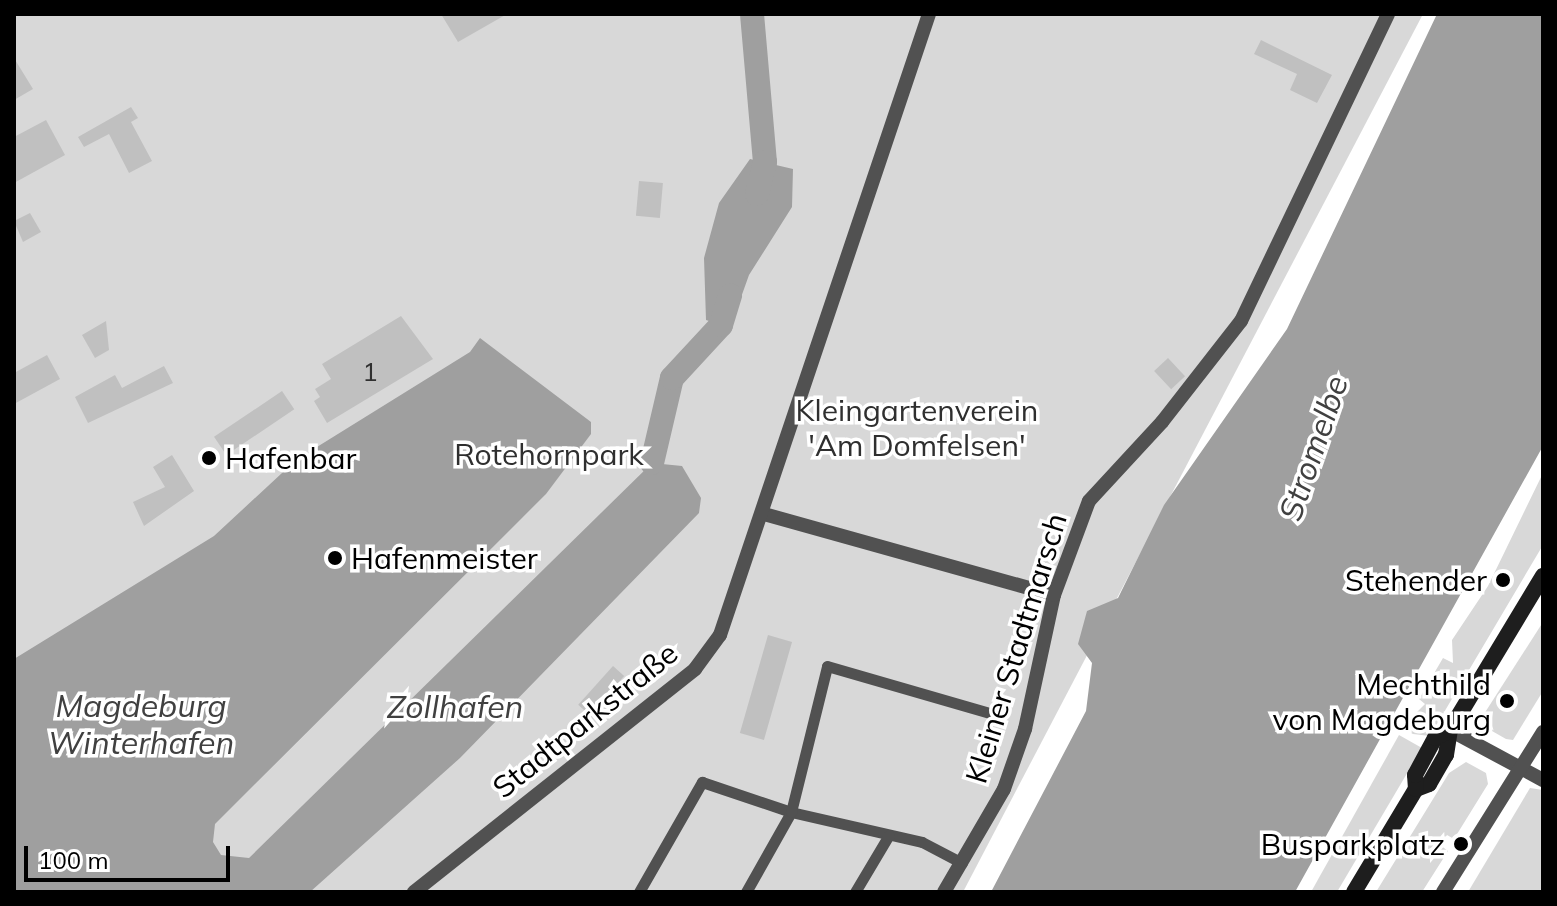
<!DOCTYPE html>
<html>
<head>
<meta charset="utf-8">
<style>
	body { margin:0 }
	#map { position:relative; width:1557px; height:906px; overflow:hidden; background:#fff; font-family:Mulish,sans-serif }
	div>[style] { position:absolute }
	.green>* { inset:0; background:#d8d8d8 }
	.water>* { inset:0; background:#9f9f9f }
	.river>* { height:24px; margin:-12px; padding:0 12px; transform-origin:12px; border-radius:12px; background:#9f9f9f }
	.building>* { inset:0; background:#c0c0c0; transform-origin:0 0 }
	.pedestrian>* { height:11px; margin:-5.5px; padding:0 5.5px; transform-origin:5.5px; border-radius:5.5px; background:#515151 }
	.minor>* { height:14px; margin:-7px; padding:0 7px; transform-origin:7px; border-radius:7px; background:#515151 }
	.secondary>* { height:16px; margin:-8px; padding:0 8px; transform-origin:8px; border-radius:8px; background:#1e1e1e }
	.dots>* { width:22px; height:22px; translate:-50% -50%; box-sizing:border-box; border:4px solid #fff; border-radius:50% }
	span { translate:-50% -50%; white-space:nowrap; text-align:center; line-height:1.15; -webkit-text-stroke:7px #fff; paint-order:stroke }
	.number-label { font-size:26px; color:#303030 }
	.number-label span { -webkit-text-stroke-width:0 }
	.park-label { font-size:30px; color:#2f2f2f }
	.poi-label { font-size:30px; color:#000 }
	.left { translate:0 -50%; text-align:left }
	.right { translate:-100% -50%; text-align:right }
	.street-label { font-size:30px; color:#000 }
	.water-label { font-size:32px; color:#404040; font-style:italic }
	.frame { position:absolute; inset:0; border:16px solid #000; pointer-events:none }
	.scale { position:absolute; left:24px; top:846px; width:206px; height:36px; box-sizing:border-box; border:4px solid #000; border-top:0; padding-left:10px; font-size:24px; line-height:28px; white-space:nowrap; color:#000; -webkit-text-stroke:6px #fff; paint-order:stroke }
</style>
</head>
<body>
<div id="map">
	<div class="green">
		<i style="clip-path:polygon(14px 14px,1423px 14px,963px 892px,14px 892px)"></i>
		<i style="clip-path:polygon(1543px 473px,1543px 545px,1430px 736px,1413px 734px,1407px 731px,1412px 717px,1425px 704px,1419px 699px,1443px 658px,1453px 663px,1452px 640px,1488px 586px)"></i>
		<i style="clip-path:polygon(1543px 622px,1543px 691px,1513px 740px,1506px 739px,1492px 731px,1484px 714px)"></i>
		<i style="clip-path:polygon(1399px 735px,1422px 748px,1337px 892px,1311px 892px)"></i>
		<i style="clip-path:polygon(1466px 762px,1486px 773px,1488px 784px,1454px 839px,1447px 835px,1440px 845px,1448px 851px,1422px 892px,1376px 892px,1449px 773px)"></i>
		<i style="clip-path:polygon(1530px 788px,1543px 790px,1543px 892px,1468px 892px)"></i>
	</div>
	<div class="water">
		<i style="clip-path:polygon(1437px 14px,1543px 14px,1543px 446px,1295px 892px,991px 892px,1086px 711px,1092px 663px,1078px 644px,1087px 611px,1118px 598px,1164px 505px,1287px 329px)"></i>
		<i style="clip-path:polygon(750px 159px,793px 169px,792px 207px,749px 275px,734px 317px,721px 325px,706px 320px,704px 258px,719px 203px)"></i>
		<i style="clip-path:polygon(480px 338px,591px 422px,591px 434px,546px 494px,215px 824px,213px 842px,221px 855px,249px 858px,652px 463px,682px 466px,701px 498px,699px 513px,460px 758px,310px 892px,14px 892px,14px 659px,214px 536px,296px 460px,470px 352px)"></i>
	</div>
	<div class="river">
		<i style="left:752px;top:14px;width:149px;rotate:85deg"></i>
		<i style="left:765px;top:162px;width:33px;rotate:104deg"></i>
		<i style="left:652px;top:463px;width:87px;rotate:-76.8deg"></i>
		<i style="left:672px;top:378px;width:72px;rotate:-47.2deg"></i>
		<i style="left:721px;top:325px;width:31px;rotate:-73deg"></i>
	</div>
	<div class="building">
		<i style="clip-path:polygon(441px 14px,507px 14px,458px 42px)"></i>
		<i style="clip-path:polygon(1261px 40px,1332px 75px,1317px 103px,1290px 90px,1297px 74px,1254px 54px)"></i>
		<i style="clip-path:polygon(14px 58px,33px 89px,14px 100px)"></i>
		<i style="clip-path:polygon(131px 107px,138px 118px,131px 122px,152px 161px,129px 173px,109px 134px,84px 147px,78px 137px)"></i>
		<i style="clip-path:polygon(46px 120px,65px 155px,14px 183px,14px 137px)"></i>
		<i style="left:639px;top:181px;width:24px;height:35px;rotate:5deg"></i>
		<i style="clip-path:polygon(30px 213px,41px 232px,23px 242px,14px 221px)"></i>
		<i style="clip-path:polygon(401px 316px,433px 359px,327px 423px,314px 401px,320px 397px,315px 389px,331px 379px,322px 364px)"></i>
		<i style="clip-path:polygon(106px 321px,109px 350px,95px 358px,82px 335px)"></i>
		<i style="clip-path:polygon(47px 355px,60px 379px,14px 404px,14px 373px)"></i>
		<i style="left:1168px;top:358px;width:25px;height:19px;rotate:47deg"></i>
		<i style="clip-path:polygon(164px 366px,173px 383px,88px 423px,75px 397px,115px 375px,122px 388px)"></i>
		<i style="left:282px;top:391px;width:22px;height:82px;rotate:56deg"></i>
		<i style="clip-path:polygon(172px 455px,194px 491px,144px 526px,133px 502px,165px 487px,153px 467px)"></i>
		<i style="left:768px;top:635px;width:25px;height:102px;rotate:16deg"></i>
		<i style="left:613px;top:666px;width:15px;height:52px;rotate:42deg"></i>
	</div>
	<div class="pedestrian">
		<i style="left:639px;top:892px;width:127px;rotate:-60.2deg"></i>
		<i style="left:702px;top:782px;width:94px;rotate:18.6deg"></i>
		<i style="left:791px;top:812px;width:134px;rotate:12.9deg"></i>
		<i style="left:922px;top:842px;width:45px;rotate:27.7deg"></i>
		<i style="left:746px;top:892px;width:92px;rotate:-60.6deg"></i>
		<i style="left:791px;top:812px;width:150px;rotate:-76.1deg"></i>
		<i style="left:827px;top:666px;width:180px;rotate:16.1deg"></i>
		<i style="left:855px;top:892px;width:66px;rotate:-59.2deg"></i>
	</div>
	<div class="minor">
		<i style="left:764px;top:514px;width:301px;rotate:15.6deg"></i>
		<i style="left:1450px;top:730px;width:106px;rotate:28.3deg"></i>
		<i style="left:414px;top:892px;width:359px;rotate:-38.4deg"></i>
		<i style="left:695px;top:669px;width:42px;rotate:-53.7deg"></i>
		<i style="left:720px;top:635px;width:655px;rotate:-71.4deg"></i>
		<i style="left:944px;top:892px;width:119px;rotate:-59.8deg"></i>
		<i style="left:1004px;top:789px;width:64px;rotate:-70.7deg"></i>
		<i style="left:1025px;top:729px;width:137px;rotate:-77.8deg"></i>
		<i style="left:1054px;top:595px;width:100px;rotate:-69.6deg"></i>
		<i style="left:1089px;top:501px;width:108px;rotate:-47.3deg"></i>
		<i style="left:1162px;top:422px;width:128px;rotate:-52deg"></i>
		<i style="left:1241px;top:321px;width:340px;rotate:-64.4deg"></i>
		<i style="left:1443px;top:892px;width:189px;rotate:-58deg"></i>
	</div>
	<div class="secondary">
		<i style="left:1416px;top:789px;width:14px;rotate:-21deg"></i>
		<i style="left:1429px;top:784px;width:34px;rotate:-60deg"></i>
		<i style="left:1446px;top:755px;width:25px;rotate:-81deg"></i>
		<i style="left:1354px;top:892px;width:120px;rotate:-59deg"></i>
		<i style="left:1416px;top:789px;width:14px;rotate:-94deg"></i>
		<i style="left:1415px;top:775px;width:42px;rotate:-61.6deg"></i>
		<i style="left:1435px;top:738px;width:17px;rotate:-28deg"></i>
		<i style="left:1450px;top:730px;width:180px;rotate:-58.9deg"></i>
	</div>
	<div class="dots">
		<i style="left:209px;top:458px;background:#000"></i>
		<i style="left:335px;top:558px;background:#000"></i>
		<i style="left:1503px;top:580px;background:#000"></i>
		<i style="left:1507px;top:701px;background:#000"></i>
		<i style="left:1461px;top:844px;background:#000"></i>
	</div>
	<div class="number-label">
		<span style="left:370px;top:372px">1</span>
	</div>
	<div class="park-label">
		<span style="left:917px;top:427px">Kleingartenverein<br>'Am Domfelsen'</span>
		<span style="left:549px;top:454px">Rotehornpark</span>
	</div>
	<div class="poi-label">
		<span class="left" style="left:225px;top:458px">Hafenbar</span>
		<span class="left" style="left:351px;top:558px">Hafenmeister</span>
		<span class="right" style="left:1487px;top:580px">Stehender</span>
		<span class="right" style="left:1491px;top:701px">Mechthild<br>von Magdeburg</span>
		<span class="right" style="left:1445px;top:844px">Busparkplatz</span>
	</div>
	<div class="street-label">
		<span style="left:1016px;top:648px;rotate:-73deg">Kleiner Stadtmarsch</span>
		<span style="left:585px;top:720px;rotate:-39deg">Stadtparkstraße</span>
	</div>
	<div class="water-label">
		<span style="left:1313px;top:448px;rotate:-71deg">Stromelbe</span>
		<span style="left:141px;top:724px">Magdeburg<br>Winterhafen</span>
		<span style="left:455px;top:706px">Zollhafen</span>
	</div>
	<div class="frame"></div>
	<div class="scale">100 m</div>
</div>
</body>
</html>
